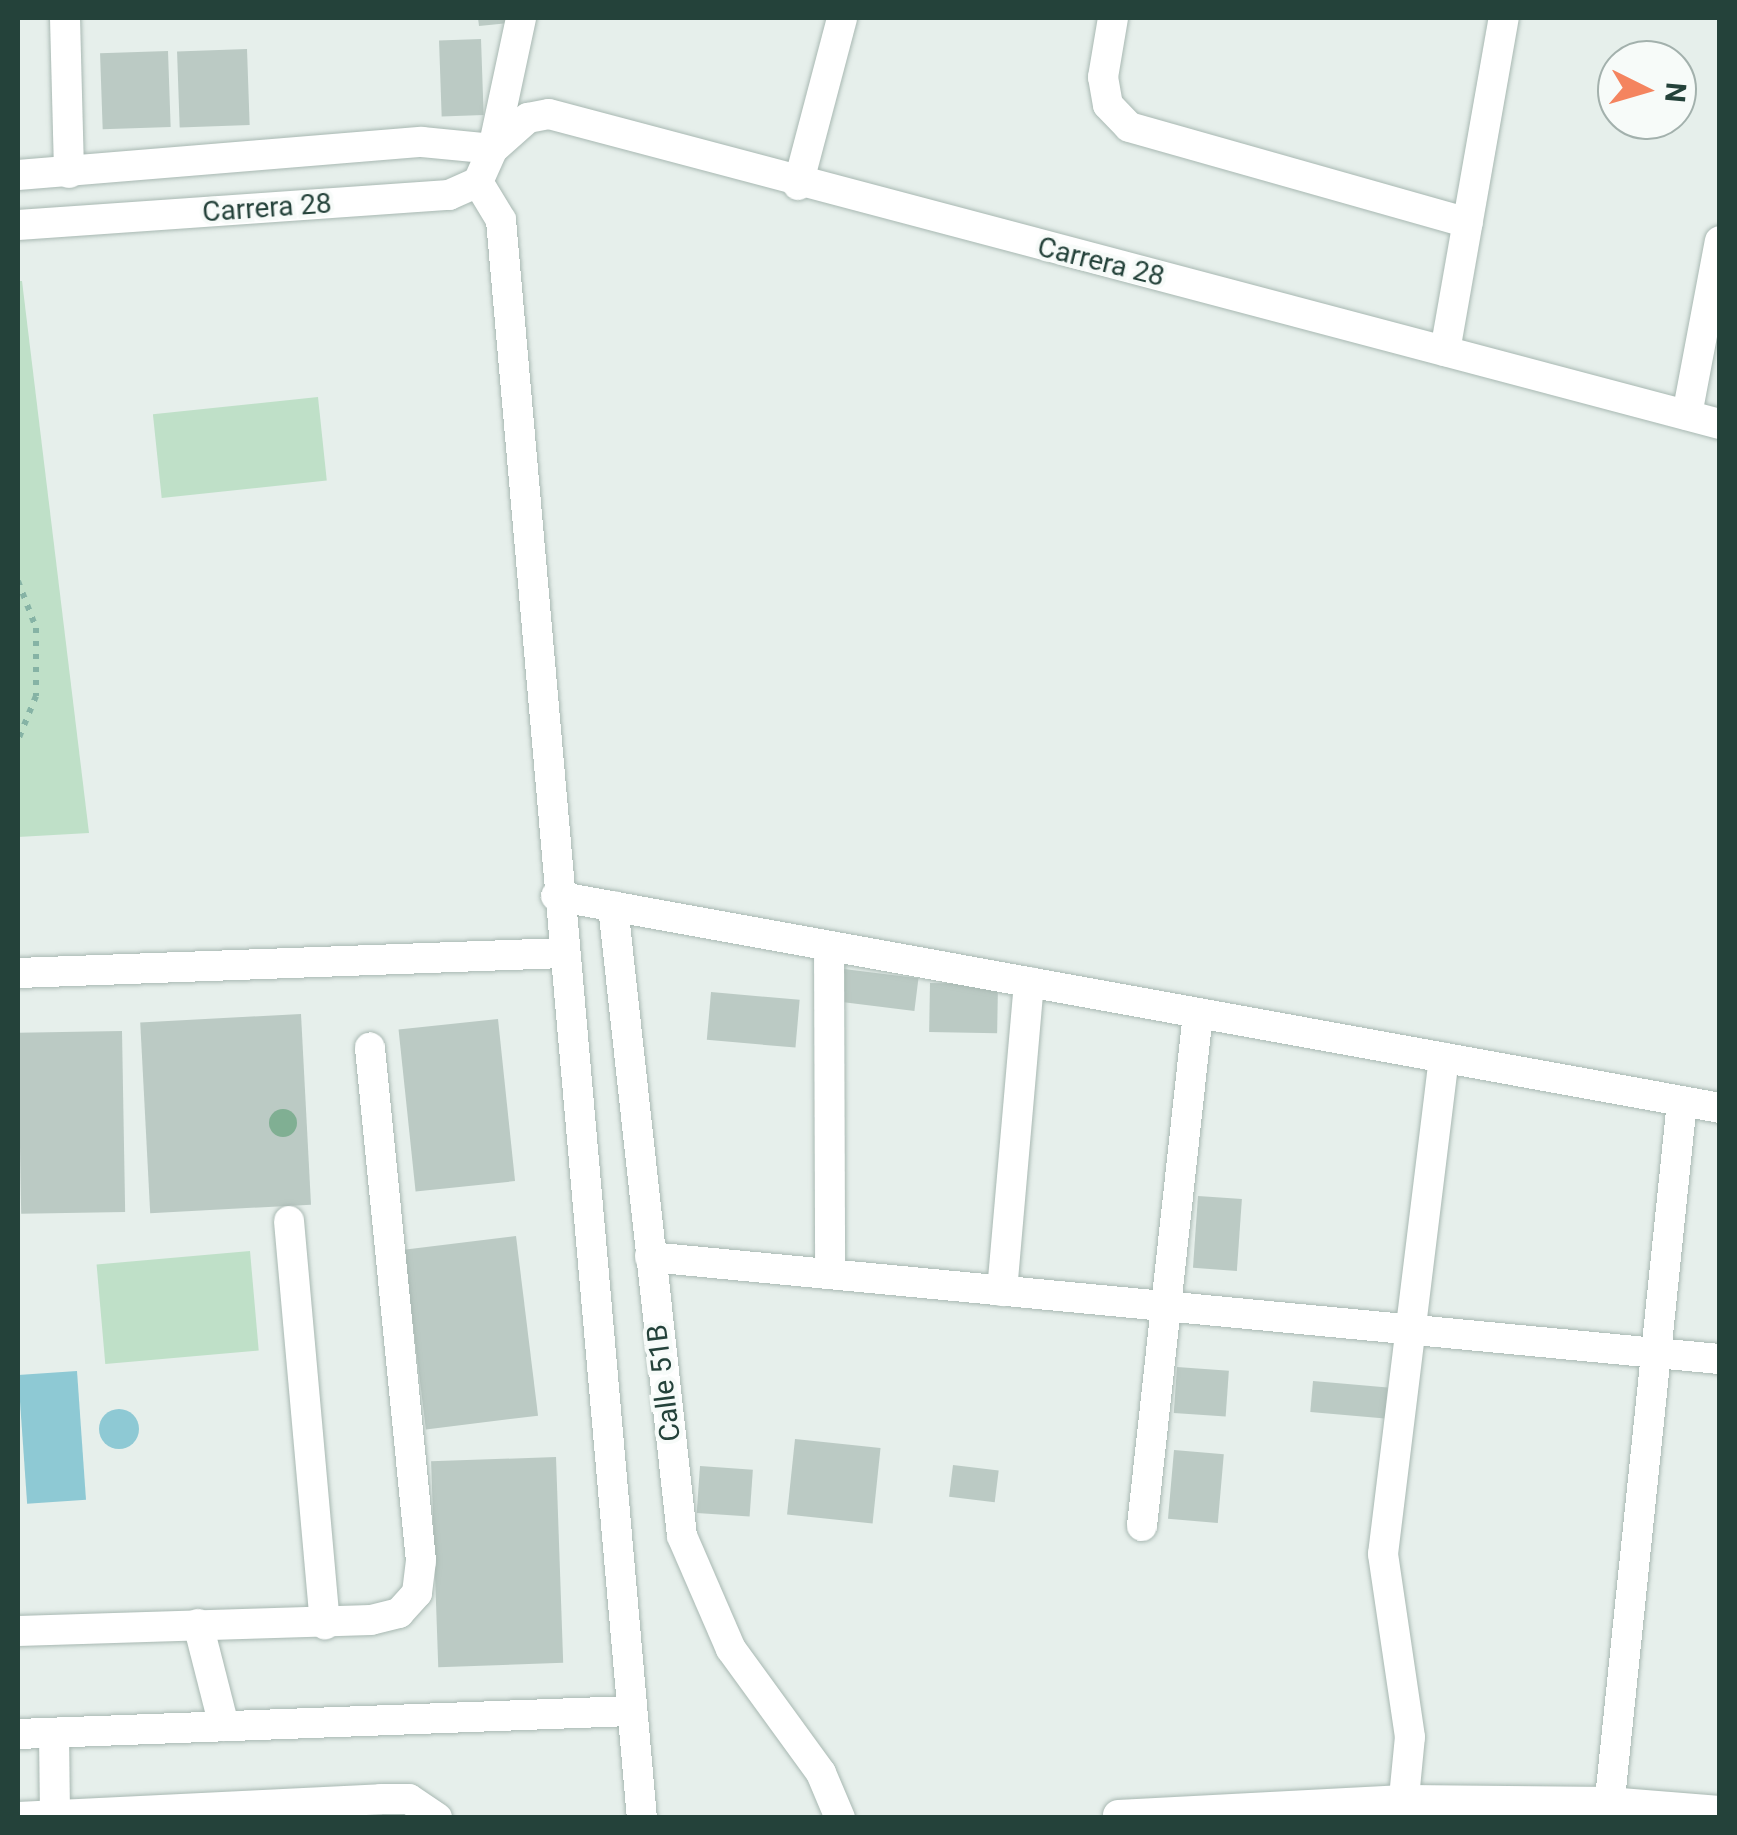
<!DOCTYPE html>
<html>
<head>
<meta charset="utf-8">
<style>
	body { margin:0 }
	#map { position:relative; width:1737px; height:1835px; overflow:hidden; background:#e6efeb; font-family:Roboto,sans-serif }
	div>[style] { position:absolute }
	.green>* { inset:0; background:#bfe0c8; transform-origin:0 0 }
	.water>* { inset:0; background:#8ec9d4; transform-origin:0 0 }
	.round { border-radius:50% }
	.building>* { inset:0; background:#bbcac4; transform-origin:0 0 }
	.path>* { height:6px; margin-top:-3px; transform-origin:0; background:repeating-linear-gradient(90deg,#86b3a5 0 5px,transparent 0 13px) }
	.roads { filter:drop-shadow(0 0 2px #a8b8b2) drop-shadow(0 0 2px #a8b8b2) }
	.minor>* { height:30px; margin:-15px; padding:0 15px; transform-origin:15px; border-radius:15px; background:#fff }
	.trees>* { width:28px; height:28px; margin:-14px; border-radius:50%; background:#80af93 }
	span { translate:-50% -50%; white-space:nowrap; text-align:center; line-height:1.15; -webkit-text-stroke:8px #f7fbf9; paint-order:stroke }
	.street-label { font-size:28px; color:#24423a }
	.frame { position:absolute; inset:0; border:20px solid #24423a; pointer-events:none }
	.north { position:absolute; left:1597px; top:40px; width:100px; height:100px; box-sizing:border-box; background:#f7fbf9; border:2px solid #a3b1ad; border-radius:50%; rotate:95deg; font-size:28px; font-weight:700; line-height:40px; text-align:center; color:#24423a }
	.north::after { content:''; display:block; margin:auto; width:35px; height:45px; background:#f4845f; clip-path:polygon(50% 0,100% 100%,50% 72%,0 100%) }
</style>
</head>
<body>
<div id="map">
	<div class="green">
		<i style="clip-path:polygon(18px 281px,22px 281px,89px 833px,18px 837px)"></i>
		<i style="left:318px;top:397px;width:84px;height:166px;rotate:84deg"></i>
		<i style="left:250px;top:1251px;width:100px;height:154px;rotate:85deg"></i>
	</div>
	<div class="water">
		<i style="left:77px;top:1371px;width:129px;height:59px;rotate:86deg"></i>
		<i class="round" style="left:99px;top:1409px;width:40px;height:40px"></i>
	</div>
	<div class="building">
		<i style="clip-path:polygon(478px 18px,508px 18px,509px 23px,479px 26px)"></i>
		<i style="left:481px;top:39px;width:76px;height:42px;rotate:88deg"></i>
		<i style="left:247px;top:49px;width:76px;height:70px;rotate:88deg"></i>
		<i style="left:168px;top:51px;width:76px;height:68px;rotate:88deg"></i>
		<i style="left:844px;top:969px;width:75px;height:33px;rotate:7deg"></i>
		<i style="left:930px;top:983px;width:68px;height:49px;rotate:1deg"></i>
		<i style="left:711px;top:992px;width:89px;height:48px;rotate:5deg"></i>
		<i style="left:301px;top:1014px;width:191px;height:161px;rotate:87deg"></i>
		<i style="left:498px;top:1019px;width:163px;height:100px;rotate:84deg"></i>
		<i style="left:122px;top:1031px;width:181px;height:104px;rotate:89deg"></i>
		<i style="left:1198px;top:1196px;width:44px;height:72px;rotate:4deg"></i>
		<i style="left:516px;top:1236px;width:181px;height:113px;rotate:83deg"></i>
		<i style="left:1177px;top:1367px;width:52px;height:46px;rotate:4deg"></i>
		<i style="left:1313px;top:1381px;width:75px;height:31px;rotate:5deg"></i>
		<i style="left:795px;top:1439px;width:86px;height:76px;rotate:6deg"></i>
		<i style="left:1174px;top:1450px;width:50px;height:69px;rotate:5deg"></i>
		<i style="left:556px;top:1457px;width:206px;height:125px;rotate:88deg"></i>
		<i style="left:953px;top:1465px;width:46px;height:32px;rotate:7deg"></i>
		<i style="left:700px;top:1466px;width:53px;height:47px;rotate:4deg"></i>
	</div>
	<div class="path">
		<i style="left:18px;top:581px;width:50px;rotate:69deg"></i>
		<i style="left:36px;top:628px;width:68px;rotate:90deg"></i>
		<i style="left:36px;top:696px;width:48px;rotate:112.2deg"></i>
	</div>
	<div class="roads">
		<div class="minor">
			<i style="left:65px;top:18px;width:155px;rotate:88.5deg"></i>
			<i style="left:1113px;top:18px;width:60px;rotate:99.6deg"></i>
			<i style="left:1103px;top:77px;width:28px;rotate:80deg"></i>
			<i style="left:1108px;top:105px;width:30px;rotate:46deg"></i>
			<i style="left:1129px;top:127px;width:352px;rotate:15.8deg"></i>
			<i style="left:18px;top:175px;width:405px;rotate:-4.7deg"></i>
			<i style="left:422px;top:142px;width:71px;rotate:5.6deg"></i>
			<i style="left:493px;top:149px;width:134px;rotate:-77.9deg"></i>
			<i style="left:478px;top:182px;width:44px;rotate:58.8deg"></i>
			<i style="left:501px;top:220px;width:1604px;rotate:84.96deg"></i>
			<i style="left:798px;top:185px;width:173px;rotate:-75.2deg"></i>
			<i style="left:18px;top:225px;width:432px;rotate:-4deg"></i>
			<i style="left:449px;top:195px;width:32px;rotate:-24deg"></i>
			<i style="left:478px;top:182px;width:36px;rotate:-66deg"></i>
			<i style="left:493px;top:149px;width:47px;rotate:-41.5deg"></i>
			<i style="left:528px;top:118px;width:21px;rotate:-11deg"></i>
			<i style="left:549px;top:114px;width:1211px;rotate:14.83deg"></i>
			<i style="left:1445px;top:351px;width:338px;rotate:-80deg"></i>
			<i style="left:1687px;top:415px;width:177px;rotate:-79.3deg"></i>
			<i style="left:556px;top:896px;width:1183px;rotate:10.32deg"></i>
			<i style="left:613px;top:906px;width:634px;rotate:83.75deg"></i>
			<i style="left:682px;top:1536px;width:123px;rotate:66.6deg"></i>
			<i style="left:731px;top:1649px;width:153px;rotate:54deg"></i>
			<i style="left:821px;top:1773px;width:49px;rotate:67.1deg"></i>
			<i style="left:829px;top:946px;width:328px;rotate:89.8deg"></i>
			<i style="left:18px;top:973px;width:546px;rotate:-2.1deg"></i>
			<i style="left:289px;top:1221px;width:405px;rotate:84.9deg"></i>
			<i style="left:650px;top:1257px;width:1075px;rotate:5.45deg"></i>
			<i style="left:1002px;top:1291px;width:310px;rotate:-85deg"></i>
			<i style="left:1142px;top:1526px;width:516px;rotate:-83.77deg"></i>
			<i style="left:198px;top:1624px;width:105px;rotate:75.7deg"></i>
			<i style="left:18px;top:1631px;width:353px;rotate:-1.8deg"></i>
			<i style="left:371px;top:1620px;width:29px;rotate:-14deg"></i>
			<i style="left:399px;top:1613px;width:27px;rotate:-48deg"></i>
			<i style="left:417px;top:1593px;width:32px;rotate:-83deg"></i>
			<i style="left:421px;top:1561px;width:516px;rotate:-95.68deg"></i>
			<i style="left:54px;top:1733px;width:81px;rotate:89.3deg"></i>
			<i style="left:18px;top:1734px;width:613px;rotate:-2.15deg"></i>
			<i style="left:1118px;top:1815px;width:291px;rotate:-3deg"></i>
			<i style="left:1409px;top:1800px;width:200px;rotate:0.6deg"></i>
			<i style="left:1609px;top:1802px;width:111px;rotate:4.6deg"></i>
			<i style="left:18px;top:1817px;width:363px;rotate:-2.8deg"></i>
			<i style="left:381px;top:1799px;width:28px"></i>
			<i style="left:409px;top:1799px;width:34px;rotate:34deg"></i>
			<i style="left:1402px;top:1818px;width:81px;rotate:-84.4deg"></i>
			<i style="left:1410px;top:1737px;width:185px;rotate:-98.4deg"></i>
			<i style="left:1383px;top:1554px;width:500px;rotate:-83deg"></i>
			<i style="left:1608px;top:1818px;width:720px;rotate:-84.1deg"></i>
		</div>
	</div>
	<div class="trees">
		<i style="left:283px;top:1123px"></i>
	</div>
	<div class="street-label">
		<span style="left:267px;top:208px;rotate:-4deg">Carrera 28</span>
		<span style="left:1101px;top:262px;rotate:14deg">Carrera 28</span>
		<span style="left:664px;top:1383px;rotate:-97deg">Calle 51B</span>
	</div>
	<div class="frame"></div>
	<div class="north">N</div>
</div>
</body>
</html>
